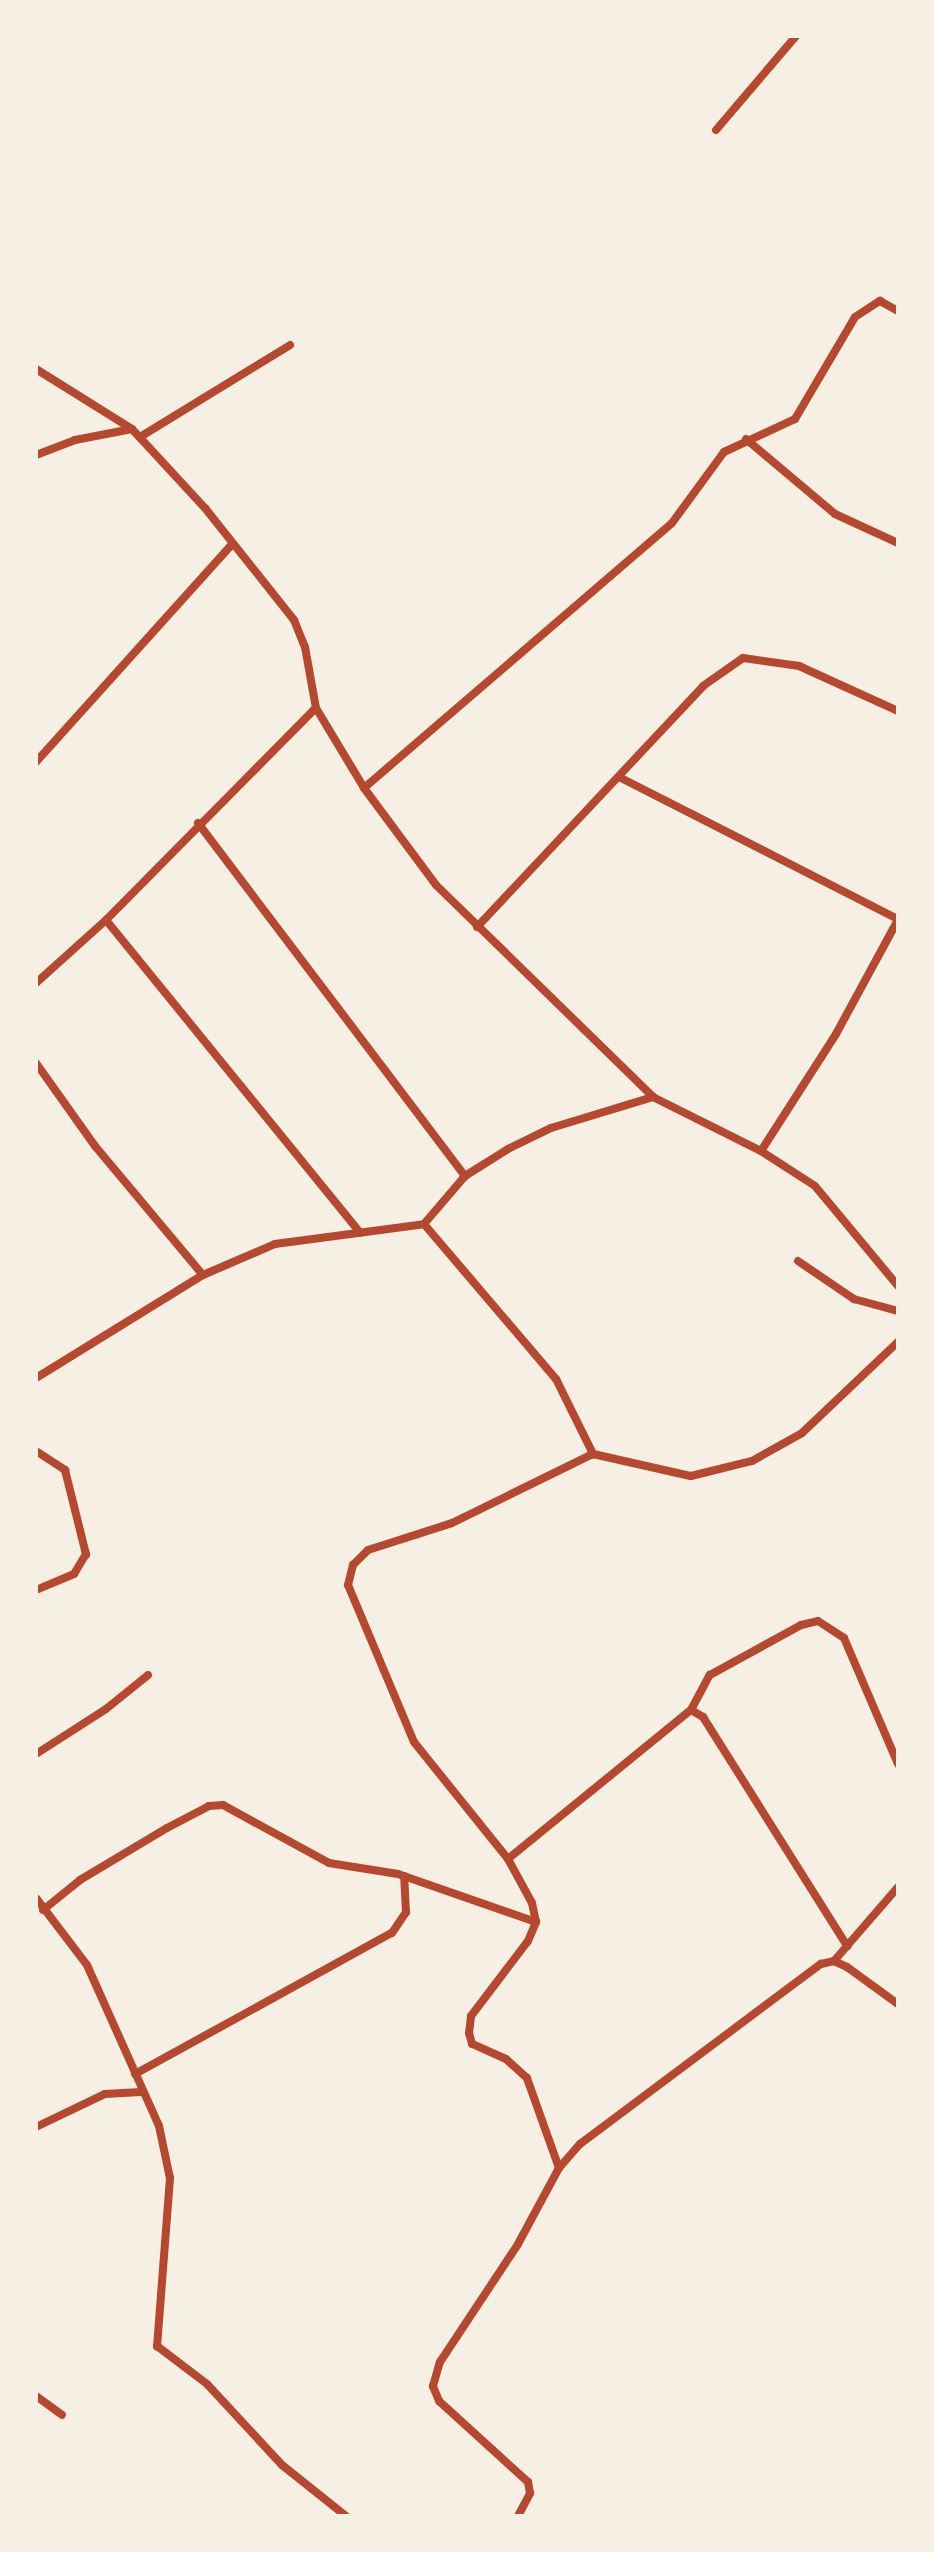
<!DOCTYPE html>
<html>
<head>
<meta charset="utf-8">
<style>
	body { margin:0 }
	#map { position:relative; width:934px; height:2552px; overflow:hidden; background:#f6efe4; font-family:"Exo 2",sans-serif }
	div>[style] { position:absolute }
	.minor>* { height:8px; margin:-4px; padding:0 4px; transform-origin:4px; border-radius:4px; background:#b5482f }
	span { translate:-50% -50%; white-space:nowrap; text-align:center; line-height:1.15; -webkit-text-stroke:6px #f6efe4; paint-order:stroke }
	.frame { position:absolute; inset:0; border:38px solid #f6efe4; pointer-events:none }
</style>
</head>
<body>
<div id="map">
	<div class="minor">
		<i style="left:716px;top:130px;width:123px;rotate:-49.6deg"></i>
		<i style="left:36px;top:369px;width:113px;rotate:32deg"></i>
		<i style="left:132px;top:429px;width:108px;rotate:47.3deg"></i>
		<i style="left:205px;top:508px;width:143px;rotate:51.5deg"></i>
		<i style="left:294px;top:620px;width:29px;rotate:68deg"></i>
		<i style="left:305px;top:647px;width:62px;rotate:79.8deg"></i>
		<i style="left:316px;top:708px;width:93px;rotate:59deg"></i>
		<i style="left:364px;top:788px;width:121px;rotate:53.4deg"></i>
		<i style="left:436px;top:885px;width:303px;rotate:44.3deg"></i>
		<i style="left:653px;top:1097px;width:121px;rotate:26.6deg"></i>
		<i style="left:761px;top:1151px;width:64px;rotate:32.9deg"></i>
		<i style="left:815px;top:1186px;width:130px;rotate:50.3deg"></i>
		<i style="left:140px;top:437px;width:176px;rotate:-31.5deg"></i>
		<i style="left:746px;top:439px;width:116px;rotate:40.1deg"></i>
		<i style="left:835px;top:514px;width:69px;rotate:24.7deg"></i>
		<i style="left:36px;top:455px;width:42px;rotate:-21deg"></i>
		<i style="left:75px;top:440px;width:58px;rotate:-10.9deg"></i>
		<i style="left:36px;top:762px;width:293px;rotate:-48deg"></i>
		<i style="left:621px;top:778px;width:311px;rotate:27deg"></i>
		<i style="left:364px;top:788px;width:406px;rotate:-40.7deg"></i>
		<i style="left:672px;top:523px;width:88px;rotate:-53.8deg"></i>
		<i style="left:724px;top:452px;width:78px;rotate:-24.9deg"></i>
		<i style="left:795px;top:419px;width:118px;rotate:-59.5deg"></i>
		<i style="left:855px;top:317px;width:30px;rotate:-33deg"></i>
		<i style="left:880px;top:301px;width:21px;rotate:29deg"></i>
		<i style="left:198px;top:823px;width:443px;rotate:52.9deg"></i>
		<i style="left:106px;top:920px;width:403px;rotate:50.9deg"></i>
		<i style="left:477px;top:927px;width:330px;rotate:-46.8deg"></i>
		<i style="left:703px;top:686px;width:49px;rotate:-35deg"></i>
		<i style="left:743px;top:658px;width:57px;rotate:8.1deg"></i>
		<i style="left:799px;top:666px;width:109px;rotate:24.4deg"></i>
		<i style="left:36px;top:983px;width:94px;rotate:-42deg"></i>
		<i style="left:106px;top:920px;width:298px;rotate:-45.3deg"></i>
		<i style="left:36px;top:1063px;width:102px;rotate:54.6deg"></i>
		<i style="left:95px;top:1146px;width:168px;rotate:50.1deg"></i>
		<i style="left:761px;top:1151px;width:139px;rotate:-57.3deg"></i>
		<i style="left:836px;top:1034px;width:130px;rotate:-61.5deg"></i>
		<i style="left:424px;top:1224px;width:204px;rotate:49.6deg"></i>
		<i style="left:556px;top:1379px;width:84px;rotate:63.7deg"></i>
		<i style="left:798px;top:1261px;width:68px;rotate:34.2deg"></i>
		<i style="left:854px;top:1299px;width:46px;rotate:15.3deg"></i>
		<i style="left:36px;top:1378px;width:196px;rotate:-31.7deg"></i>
		<i style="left:203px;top:1275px;width:78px;rotate:-23.3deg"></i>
		<i style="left:275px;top:1244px;width:150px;rotate:-7.6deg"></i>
		<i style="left:424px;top:1224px;width:63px;rotate:-49.5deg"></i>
		<i style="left:465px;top:1176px;width:51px;rotate:-32.1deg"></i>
		<i style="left:508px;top:1149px;width:48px;rotate:-26deg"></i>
		<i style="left:551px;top:1128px;width:107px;rotate:-16.9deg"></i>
		<i style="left:36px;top:1451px;width:35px;rotate:33deg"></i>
		<i style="left:65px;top:1470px;width:87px;rotate:76deg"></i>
		<i style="left:86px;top:1554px;width:23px;rotate:121deg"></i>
		<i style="left:74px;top:1574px;width:41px;rotate:157.2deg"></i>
		<i style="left:691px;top:1710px;width:40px;rotate:-62deg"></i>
		<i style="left:710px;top:1675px;width:104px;rotate:-28.8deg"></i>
		<i style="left:801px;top:1625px;width:17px;rotate:-13deg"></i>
		<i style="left:818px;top:1621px;width:31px;rotate:33deg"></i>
		<i style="left:844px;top:1638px;width:137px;rotate:66.8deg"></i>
		<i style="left:36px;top:1754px;width:83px;rotate:-32.7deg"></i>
		<i style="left:106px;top:1709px;width:54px;rotate:-39deg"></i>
		<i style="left:508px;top:1859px;width:236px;rotate:-39.2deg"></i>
		<i style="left:691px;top:1710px;width:14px;rotate:30deg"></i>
		<i style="left:703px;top:1717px;width:271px;rotate:57.8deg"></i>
		<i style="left:36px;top:1898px;width:84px;rotate:52.7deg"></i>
		<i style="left:87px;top:1965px;width:176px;rotate:65.9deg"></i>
		<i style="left:159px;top:2126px;width:53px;rotate:78.1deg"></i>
		<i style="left:170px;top:2178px;width:169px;rotate:94.4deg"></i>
		<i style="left:157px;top:2346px;width:63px;rotate:37.2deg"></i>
		<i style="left:207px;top:2384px;width:110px;rotate:47.2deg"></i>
		<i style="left:282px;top:2465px;width:82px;rotate:38.6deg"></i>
		<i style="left:43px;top:1910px;width:48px;rotate:-39deg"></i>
		<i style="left:80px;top:1880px;width:101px;rotate:-30.9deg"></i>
		<i style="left:167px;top:1828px;width:47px;rotate:-27.6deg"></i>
		<i style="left:209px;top:1806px;width:14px;rotate:-4deg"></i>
		<i style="left:223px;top:1805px;width:121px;rotate:28.7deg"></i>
		<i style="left:329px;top:1863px;width:70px;rotate:9.1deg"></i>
		<i style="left:398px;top:1874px;width:146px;rotate:19.2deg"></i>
		<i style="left:834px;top:1961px;width:98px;rotate:-49.1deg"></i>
		<i style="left:135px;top:2074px;width:293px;rotate:-28.8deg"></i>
		<i style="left:392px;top:1933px;width:25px;rotate:-56deg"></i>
		<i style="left:406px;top:1912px;width:36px;rotate:-93deg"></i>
		<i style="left:36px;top:2127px;width:76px;rotate:-25.6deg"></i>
		<i style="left:105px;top:2094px;width:36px;rotate:-3deg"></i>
		<i style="left:559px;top:2168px;width:96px;rotate:-109.6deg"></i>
		<i style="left:527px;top:2078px;width:28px;rotate:-138deg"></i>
		<i style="left:506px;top:2059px;width:37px;rotate:-156deg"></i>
		<i style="left:472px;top:2044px;width:11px;rotate:-105deg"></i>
		<i style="left:469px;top:2033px;width:17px;rotate:-83deg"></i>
		<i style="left:471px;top:2016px;width:94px;rotate:-52.8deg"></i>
		<i style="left:528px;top:1941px;width:21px;rotate:-67deg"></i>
		<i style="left:536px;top:1922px;width:19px;rotate:-102deg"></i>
		<i style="left:532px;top:1903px;width:50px;rotate:-118.6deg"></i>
		<i style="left:508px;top:1859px;width:150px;rotate:-128.8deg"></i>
		<i style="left:414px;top:1742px;width:170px;rotate:-112.8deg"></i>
		<i style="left:348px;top:1585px;width:21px;rotate:-76deg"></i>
		<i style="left:353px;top:1565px;width:21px;rotate:-45deg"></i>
		<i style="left:368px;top:1550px;width:88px;rotate:-17.8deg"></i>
		<i style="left:452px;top:1523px;width:157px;rotate:-26.1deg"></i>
		<i style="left:593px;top:1454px;width:100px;rotate:12.7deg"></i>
		<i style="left:691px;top:1476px;width:63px;rotate:-13.8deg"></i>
		<i style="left:752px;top:1461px;width:57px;rotate:-29.2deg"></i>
		<i style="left:802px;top:1433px;width:132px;rotate:-43.5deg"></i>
		<i style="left:36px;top:2396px;width:32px;rotate:36deg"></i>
		<i style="left:518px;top:2516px;width:26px;rotate:-62deg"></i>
		<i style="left:530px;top:2493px;width:11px;rotate:-100deg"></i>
		<i style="left:528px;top:2482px;width:120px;rotate:-137.7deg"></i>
		<i style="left:439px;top:2401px;width:16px;rotate:-112deg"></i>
		<i style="left:433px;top:2386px;width:25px;rotate:-74deg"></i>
		<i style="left:440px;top:2362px;width:141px;rotate:-56.5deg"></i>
		<i style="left:518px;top:2244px;width:86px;rotate:-61.7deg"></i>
		<i style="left:559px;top:2168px;width:32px;rotate:-49deg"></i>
		<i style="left:580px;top:2144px;width:301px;rotate:-36.8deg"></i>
		<i style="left:821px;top:1964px;width:13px;rotate:-13deg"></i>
		<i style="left:834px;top:1961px;width:14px;rotate:25deg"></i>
		<i style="left:847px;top:1967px;width:63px;rotate:36deg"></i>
	</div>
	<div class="frame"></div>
</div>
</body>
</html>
